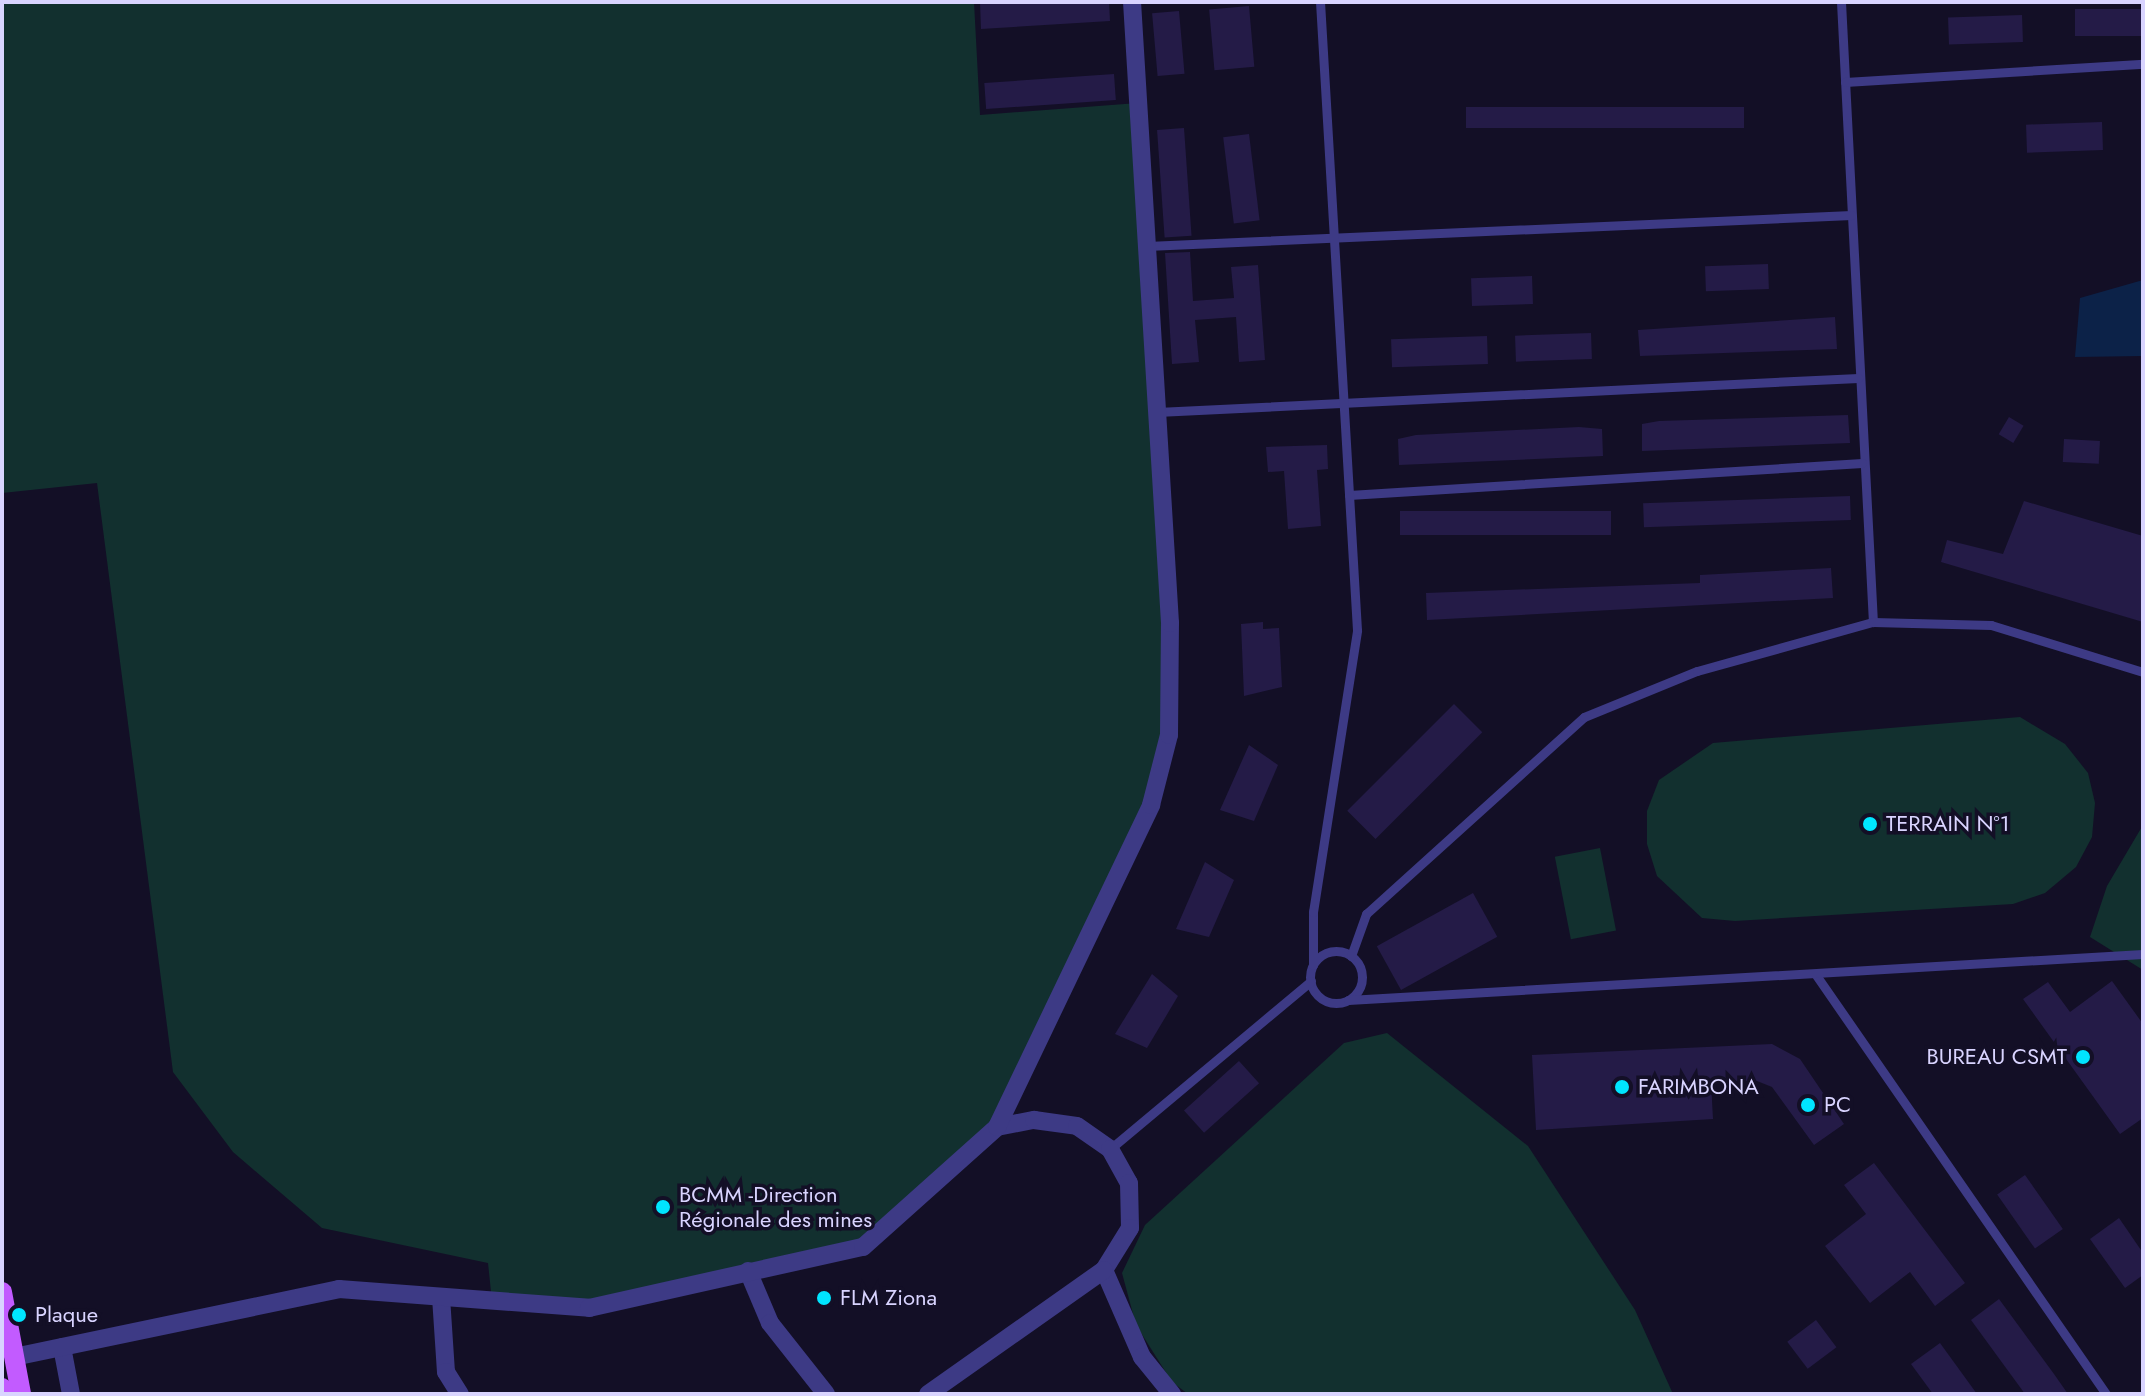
<!DOCTYPE html>
<html>
<head>
<meta charset="utf-8">
<style>
	body { margin:0 }
	#map { position:relative; width:2145px; height:1396px; overflow:hidden; background:#130f26; font-family:Jost,sans-serif }
	div>[style] { position:absolute }
	.green>* { inset:0; background:#12302f; transform-origin:0 0 }
	.water>* { inset:0; background:#0c2248 }
	.building>* { inset:0; background:#241b47; transform-origin:0 0 }
	.lane>* { height:9px; margin:-4.5px; padding:0 4.5px; transform-origin:4.5px; border-radius:4.5px; background:#3d3a85 }
	.lane>.ring { margin:-4.5px; padding:0; box-sizing:content-box; background:none; border:9px solid #3d3a85; border-radius:50% }
	.street>* { height:18px; margin:-9px; padding:0 9px; transform-origin:9px; border-radius:9px; background:#3d3a85 }
	.primary>* { height:20px; margin:-10px; padding:0 10px; transform-origin:10px; border-radius:10px; background:#c25bff }
	.dots>* { width:22px; height:22px; translate:-50% -50%; box-sizing:border-box; border:4px solid #130f26; border-radius:50% }
	span { translate:-50% -50%; white-space:nowrap; text-align:center; line-height:1.15; -webkit-text-stroke:7px #130f26; paint-order:stroke }
	.poi-label { font-size:22px; color:#d9d4ff }
	.left { translate:0 -50%; text-align:left }
	.right { translate:-100% -50%; text-align:right }
	.frame { position:absolute; inset:0; border:4px solid #d9d4ff; pointer-events:none }
</style>
</head>
<body>
<div id="map">
	<div class="green">
		<i style="clip-path:polygon(2px 2px,974px 2px,980px 115px,1138px 103px,1169px 735px,1151px 805px,997px 1127px,863px 1247px,589px 1308px,492px 1301px,488px 1263px,322px 1228px,233px 1152px,173px 1072px,97px 483px,2px 493px)"></i>
		<i style="clip-path:polygon(2020px 717px,2065px 744px,2088px 773px,2095px 803px,2092px 837px,2076px 867px,2045px 893px,2013px 904px,1735px 921px,1702px 918px,1657px 876px,1647px 844px,1647px 811px,1659px 780px,1713px 743px)"></i>
		<i style="clip-path:polygon(2143px 825px,2143px 970px,2090px 937px,2107px 886px)"></i>
		<i style="left:1600px;top:848px;width:84px;height:46px;rotate:79deg"></i>
		<i style="clip-path:polygon(1387px 1033px,1528px 1146px,1635px 1310px,1673px 1394px,1188px 1394px,1172px 1382px,1136px 1325px,1122px 1273px,1145px 1225px,1344px 1043px)"></i>
	</div>
	<div class="water">
		<i style="clip-path:polygon(2143px 280px,2143px 356px,2075px 357px,2080px 298px)"></i>
	</div>
	<div class="building">
		<i style="clip-path:polygon(980px 2px,1109px 2px,1110px 21px,981px 29px)"></i>
		<i style="left:1249px;top:6px;width:61px;height:40px;rotate:85deg"></i>
		<i style="left:2143px;top:9px;width:27px;height:68px;rotate:90deg"></i>
		<i style="left:1179px;top:11px;width:63px;height:27px;rotate:85deg"></i>
		<i style="left:2022px;top:15px;width:27px;height:74px;rotate:88deg"></i>
		<i style="left:1114px;top:74px;width:26px;height:130px;rotate:86deg"></i>
		<i style="left:1744px;top:107px;width:21px;height:278px;rotate:90deg"></i>
		<i style="left:2102px;top:122px;width:28px;height:76px;rotate:88deg"></i>
		<i style="left:1184px;top:128px;width:108px;height:27px;rotate:86deg"></i>
		<i style="left:1249px;top:134px;width:87px;height:26px;rotate:83deg"></i>
		<i style="clip-path:polygon(1190px 252px,1193px 301px,1234px 298px,1231px 267px,1258px 265px,1265px 360px,1239px 362px,1236px 317px,1195px 320px,1199px 362px,1172px 364px,1165px 253px)"></i>
		<i style="left:1768px;top:264px;width:25px;height:63px;rotate:88deg"></i>
		<i style="left:1532px;top:276px;width:28px;height:61px;rotate:88deg"></i>
		<i style="clip-path:polygon(1835px 317px,1837px 349px,1640px 356px,1638px 330px)"></i>
		<i style="left:1591px;top:333px;width:26px;height:76px;rotate:88deg"></i>
		<i style="left:1487px;top:336px;width:28px;height:96px;rotate:88deg"></i>
		<i style="clip-path:polygon(1848px 415px,1850px 443px,1642px 451px,1642px 424px,1659px 421px)"></i>
		<i style="left:2009px;top:417px;width:17px;height:20px;rotate:31deg"></i>
		<i style="clip-path:polygon(1579px 427px,1602px 429px,1603px 456px,1399px 465px,1398px 439px,1416px 435px)"></i>
		<i style="left:2064px;top:439px;width:36px;height:23px;rotate:3deg"></i>
		<i style="clip-path:polygon(1327px 445px,1328px 469px,1317px 470px,1321px 526px,1288px 529px,1284px 471px,1268px 472px,1266px 447px)"></i>
		<i style="left:1850px;top:496px;width:24px;height:207px;rotate:88deg"></i>
		<i style="clip-path:polygon(2024px 501px,2143px 536px,2143px 622px,1941px 562px,1947px 540px,2003px 554px)"></i>
		<i style="left:1611px;top:511px;width:24px;height:211px;rotate:90deg"></i>
		<i style="clip-path:polygon(1831px 568px,1833px 598px,1427px 620px,1426px 593px,1700px 583px,1700px 575px)"></i>
		<i style="clip-path:polygon(1263px 622px,1263px 629px,1279px 628px,1282px 687px,1244px 696px,1241px 624px)"></i>
		<i style="left:1454px;top:704px;width:40px;height:151px;rotate:45deg"></i>
		<i style="clip-path:polygon(1249px 745px,1278px 765px,1254px 821px,1220px 810px)"></i>
		<i style="clip-path:polygon(1205px 862px,1234px 880px,1209px 937px,1176px 929px)"></i>
		<i style="left:1473px;top:893px;width:50px;height:110px;rotate:61deg"></i>
		<i style="clip-path:polygon(1152px 974px,1178px 996px,1147px 1048px,1115px 1034px)"></i>
		<i style="clip-path:polygon(2112px 981px,2143px 1024px,2143px 1118px,2120px 1134px,2023px 999px,2048px 982px,2070px 1012px)"></i>
		<i style="clip-path:polygon(1772px 1044px,1800px 1059px,1844px 1124px,1814px 1145px,1772px 1087px,1757px 1081px,1711px 1082px,1713px 1119px,1536px 1130px,1532px 1055px)"></i>
		<i style="left:1239px;top:1061px;width:30px;height:74px;rotate:48deg"></i>
		<i style="clip-path:polygon(1874px 1163px,1965px 1283px,1935px 1306px,1910px 1272px,1870px 1303px,1825px 1246px,1866px 1214px,1844px 1185px)"></i>
		<i style="left:2025px;top:1175px;width:66px;height:34px;rotate:55deg"></i>
		<i style="clip-path:polygon(2119px 1218px,2143px 1253px,2143px 1275px,2125px 1288px,2090px 1239px)"></i>
		<i style="clip-path:polygon(1999px 1299px,2054px 1374px,2068px 1394px,2025px 1394px,1971px 1320px)"></i>
		<i style="left:1816px;top:1320px;width:34px;height:36px;rotate:53deg"></i>
		<i style="clip-path:polygon(1940px 1343px,1977px 1394px,1933px 1394px,1911px 1364px)"></i>
	</div>
	<div class="lane">
		<i style="left:1841px;top:2px;width:621px;rotate:87.05deg"></i>
		<i style="left:1845px;top:82px;width:299px;rotate:-3.5deg"></i>
		<i style="left:1147px;top:246px;width:705px;rotate:-2.52deg"></i>
		<i style="left:1157px;top:412px;width:702px;rotate:-2.78deg"></i>
		<i style="left:1349px;top:495px;width:514px;rotate:-3.57deg"></i>
		<i class="ring" style="left:1310px;top:951px;width:43px;height:43px"></i>
		<i style="left:1351px;top:956px;width:45px;rotate:-70.3deg"></i>
		<i style="left:1366px;top:914px;width:294px;rotate:-42.1deg"></i>
		<i style="left:1584px;top:717px;width:122px;rotate:-22.2deg"></i>
		<i style="left:1697px;top:671px;width:183px;rotate:-15.6deg"></i>
		<i style="left:1873px;top:622px;width:118px;rotate:1.5deg"></i>
		<i style="left:1991px;top:625px;width:159px;rotate:17.2deg"></i>
		<i style="left:1313px;top:965px;width:53px;rotate:-90deg"></i>
		<i style="left:1313px;top:912px;width:285px;rotate:-81.1deg"></i>
		<i style="left:1357px;top:630px;width:629px;rotate:-93.37deg"></i>
		<i style="left:1816px;top:975px;width:510px;rotate:55.31deg"></i>
		<i style="left:1348px;top:1000px;width:796px;rotate:-3.31deg"></i>
		<i style="left:1110px;top:1149px;width:262px;rotate:-39.9deg"></i>
	</div>
	<div class="street">
		<i style="left:997px;top:1127px;width:38px;rotate:-11deg"></i>
		<i style="left:1034px;top:1120px;width:43px;rotate:7.9deg"></i>
		<i style="left:1077px;top:1126px;width:40px;rotate:34.9deg"></i>
		<i style="left:1110px;top:1149px;width:39px;rotate:61deg"></i>
		<i style="left:1129px;top:1183px;width:45px;rotate:88.7deg"></i>
		<i style="left:1130px;top:1228px;width:49px;rotate:121.8deg"></i>
		<i style="left:1104px;top:1270px;width:95px;rotate:66.4deg"></i>
		<i style="left:1142px;top:1357px;width:48px;rotate:51deg"></i>
		<i style="left:748px;top:1271px;width:56px;rotate:67.1deg"></i>
		<i style="left:770px;top:1323px;width:90px;rotate:51.7deg"></i>
		<i style="left:441px;top:1297px;width:75px;rotate:86.2deg"></i>
		<i style="left:446px;top:1372px;width:26px;rotate:58deg"></i>
		<i style="left:62px;top:1347px;width:48px;rotate:79.2deg"></i>
		<i style="left:14px;top:1357px;width:332px;rotate:-11.8deg"></i>
		<i style="left:339px;top:1289px;width:251px;rotate:4.3deg"></i>
		<i style="left:589px;top:1308px;width:281px;rotate:-12.6deg"></i>
		<i style="left:863px;top:1247px;width:180px;rotate:-41.8deg"></i>
		<i style="left:997px;top:1127px;width:357px;rotate:-64.4deg"></i>
		<i style="left:1151px;top:805px;width:72px;rotate:-75.6deg"></i>
		<i style="left:1169px;top:735px;width:112px;rotate:-89.5deg"></i>
		<i style="left:1170px;top:623px;width:622px;rotate:-93.5deg"></i>
		<i style="left:928px;top:1394px;width:215px;rotate:-35.2deg"></i>
	</div>
	<div class="primary">
		<i style="left:2px;top:1292px;width:104px;rotate:79.4deg"></i>
		<i style="left:2px;top:1388px;width:6px;rotate:81deg"></i>
	</div>
	<div class="dots">
		<i style="left:1870px;top:824px;background:#00e5ff"></i>
		<i style="left:2083px;top:1057px;background:#00e5ff"></i>
		<i style="left:1622px;top:1087px;background:#00e5ff"></i>
		<i style="left:1808px;top:1105px;background:#00e5ff"></i>
		<i style="left:663px;top:1207px;background:#00e5ff"></i>
		<i style="left:824px;top:1298px;background:#00e5ff"></i>
		<i style="left:19px;top:1315px;background:#00e5ff"></i>
	</div>
	<div class="poi-label">
		<span class="left" style="left:1886px;top:824px">TERRAIN N°1</span>
		<span class="right" style="left:2067px;top:1057px">BUREAU CSMT</span>
		<span class="left" style="left:1638px;top:1087px">FARIMBONA</span>
		<span class="left" style="left:1824px;top:1105px">PC</span>
		<span class="left" style="left:679px;top:1207px">BCMM -Direction<br>Régionale des mines</span>
		<span class="left" style="left:840px;top:1298px">FLM Ziona</span>
		<span class="left" style="left:35px;top:1315px">Plaque</span>
	</div>
	<div class="frame"></div>
</div>
</body>
</html>
